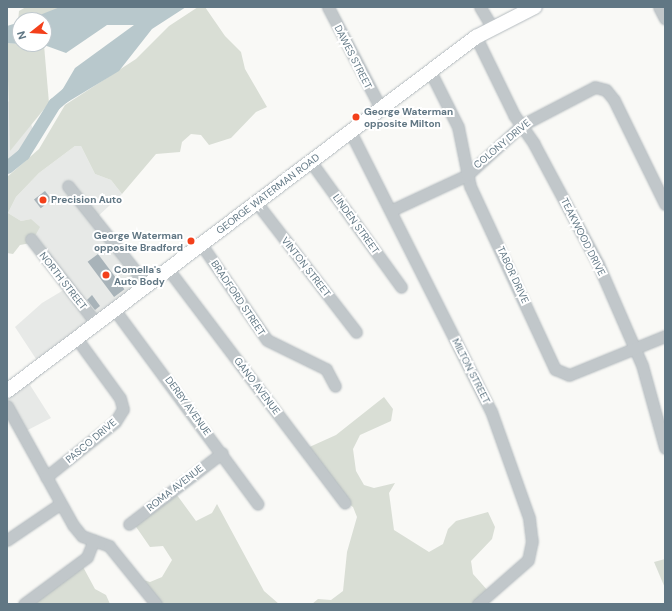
<!DOCTYPE html>
<html>
<head>
<meta charset="utf-8">
<style>
	body { margin:0 }
	#map { position:relative; width:672px; height:611px; overflow:hidden; background:#f9f9f6; font-family:"DM Sans",sans-serif }
	div>[style] { position:absolute }
	.built>* { inset:0; background:#e7e9e7 }
	.green>* { inset:0; background:#d9ded5 }
	.water>* { inset:0; background:#b8c8cc }
	.river>* { height:13px; margin:-6.5px; padding:0 6.5px; transform-origin:6.5px; border-radius:6.5px; background:#b8c8cc }
	.building>* { inset:0; background:#a8b3b9; transform-origin:0 0 }
	.roads { filter:drop-shadow(0 0 1px #b4bbbf) drop-shadow(0 0 1px #b4bbbf) }
	.minor>* { height:11px; margin:-5.5px; padding:0 5.5px; transform-origin:5.5px; border-radius:5.5px; background:#c1c7ca }
	.major>* { height:14px; margin:-7px; padding:0 7px; transform-origin:7px; border-radius:7px; background:#fff }
	.dots>* { width:11px; height:11px; translate:-50% -50%; box-sizing:border-box; border:2px solid #fff; border-radius:50% }
	span { translate:-50% -50%; white-space:nowrap; text-align:center; line-height:1.15; -webkit-text-stroke:4px #fff; paint-order:stroke }
	.street-label { font-size:10px; color:#617784 }
	.poi-label { font-size:10px; color:#617784; font-weight:700 }
	.left { translate:0 -50%; text-align:left }
	.right { translate:-100% -50%; text-align:right }
	.frame { position:absolute; inset:0; border:8px solid #617784; pointer-events:none }
	.north { position:absolute; left:12px; top:12px; width:40px; height:40px; box-sizing:border-box; background:#fff; border:1px solid #c0c9ce; border-radius:50%; rotate:253deg; font-size:11px; font-weight:700; line-height:16px; text-align:center; color:#617784 }
	.north::after { content:''; display:block; margin:auto; width:14px; height:18px; background:#f3401b; clip-path:polygon(50% 0,100% 100%,50% 72%,0 100%) }
</style>
</head>
<body>
<div id="map">
	<div class="built">
		<i style="clip-path:polygon(7px 100px,31px 124px,36px 137px,7px 166px)"></i>
		<i style="clip-path:polygon(75px 146px,81px 146px,95px 174px,111px 180px,122px 194px,96px 218px,147px 286px,44px 362px,47px 370px,30px 385px,51px 418px,24px 432px,7px 401px,7px 389px,38px 362px,15px 327px,42px 303px,67px 288px,38px 247px,31px 219px,21px 221px,8px 213px,16px 197px,39px 173px)"></i>
	</div>
	<div class="green">
		<i style="clip-path:polygon(26px 7px,80px 7px,44px 20px,18px 21px,19px 11px)"></i>
		<i style="clip-path:polygon(198px 7px,205px 7px,225px 36px,241px 52px,245px 69px,267px 107px,256px 112px,231px 138px,209px 145px,201px 135px,191px 134px,182px 142px,180px 152px,156px 154px,122px 194px,111px 180px,95px 174px,81px 146px,75px 146px,39px 173px,16px 197px,8px 213px,21px 221px,31px 219px,40px 227px,31px 243px,20px 245px,13px 254px,7px 253px,7px 177px,39px 149px,65px 105px,136px 59px,169px 26px)"></i>
		<i style="clip-path:polygon(7px 43px,44px 45px,49px 103px,10px 151px)"></i>
		<i style="clip-path:polygon(384px 397px,393px 409px,391px 421px,360px 435px,353px 449px,356px 471px,364px 485px,374px 488px,395px 483px,389px 493px,394px 530px,429px 552px,443px 544px,448px 529px,456px 521px,488px 512px,495px 527px,492px 539px,471px 561px,473px 574px,489px 592px,482px 604px,312px 604px,318px 599px,331px 600px,343px 591px,347px 552px,357px 517px,353px 507px,346px 502px,305px 449px,336px 435px)"></i>
		<i style="clip-path:polygon(174px 491px,196px 521px,212px 513px,217px 504px,264px 591px,279px 604px,149px 604px,140px 579px,150px 582px,162px 577px,172px 560px,163px 546px,150px 547px,132px 521px)"></i>
		<i style="clip-path:polygon(665px 559px,665px 588px,654px 562px)"></i>
		<i style="clip-path:polygon(82px 565px,95px 589px,106px 595px,110px 604px,28px 604px)"></i>
	</div>
	<div class="water">
		<i style="clip-path:polygon(60px 7px,186px 7px,152px 29px,119px 71px,66px 103px,54px 104px,75px 68px,134px 25px,107px 25px,66px 53px,44px 45px,30px 45px,7px 43px,7px 26px,20px 22px,20px 44px,44px 44px,44px 20px,27px 20px)"></i>
	</div>
	<div class="river">
		<i style="left:7px;top:167px;width:21px;rotate:-39deg"></i>
		<i style="left:23px;top:154px;width:59px;rotate:-58.2deg"></i>
		<i style="left:54px;top:104px;width:17px;rotate:-40deg"></i>
	</div>
	<div class="building">
		<i style="left:45px;top:191px;width:11px;height:14px;rotate:52deg"></i>
		<i style="left:98px;top:254px;width:44px;height:13px;rotate:53deg"></i>
		<i style="clip-path:polygon(92px 295px,100px 306px,95px 310px,87px 300px)"></i>
	</div>
	<div class="roads">
		<div class="minor">
			<i style="left:328px;top:7px;width:113px;rotate:62.5deg"></i>
			<i style="left:480px;top:7px;width:23px;rotate:59deg"></i>
			<i style="left:659px;top:7px;width:13px;rotate:63deg"></i>
			<i style="left:476px;top:37px;width:87px;rotate:64deg"></i>
			<i style="left:514px;top:115px;width:35px;rotate:55deg"></i>
			<i style="left:534px;top:144px;width:136px;rotate:61.9deg"></i>
			<i style="left:598px;top:264px;width:110px;rotate:66.5deg"></i>
			<i style="left:642px;top:365px;width:86px;rotate:74.5deg"></i>
			<i style="left:430px;top:71px;width:63px;rotate:63.4deg"></i>
			<i style="left:458px;top:127px;width:60px;rotate:78.5deg"></i>
			<i style="left:470px;top:186px;width:202px;rotate:65.1deg"></i>
			<i style="left:555px;top:369px;width:15px;rotate:23deg"></i>
			<i style="left:569px;top:375px;width:104px;rotate:-22.1deg"></i>
			<i style="left:350px;top:131px;width:313px;rotate:63.3deg"></i>
			<i style="left:491px;top:411px;width:114px;rotate:70.4deg"></i>
			<i style="left:529px;top:518px;width:23px;rotate:83deg"></i>
			<i style="left:532px;top:541px;width:19px;rotate:102deg"></i>
			<i style="left:528px;top:560px;width:67px;rotate:138.7deg"></i>
			<i style="left:311px;top:162px;width:154px;rotate:54.2deg"></i>
			<i style="left:68px;top:186px;width:125px;rotate:51.5deg"></i>
			<i style="left:256px;top:202px;width:164px;rotate:52.4deg"></i>
			<i style="left:392px;top:210px;width:83px;rotate:-25deg"></i>
			<i style="left:467px;top:175px;width:74px;rotate:-42.3deg"></i>
			<i style="left:522px;top:125px;width:82px;rotate:-27.5deg"></i>
			<i style="left:595px;top:87px;width:11px;rotate:15deg"></i>
			<i style="left:606px;top:90px;width:13px;rotate:51deg"></i>
			<i style="left:614px;top:100px;width:116px;rotate:63.9deg"></i>
			<i style="left:31px;top:239px;width:106px;rotate:52.3deg"></i>
			<i style="left:201px;top:244px;width:116px;rotate:55.5deg"></i>
			<i style="left:267px;top:340px;width:66px;rotate:26.2deg"></i>
			<i style="left:326px;top:369px;width:19px;rotate:62deg"></i>
			<i style="left:168px;top:269px;width:293px;rotate:52.9deg"></i>
			<i style="left:114px;top:309px;width:242px;rotate:53.6deg"></i>
			<i style="left:7px;top:406px;width:136px;rotate:61deg"></i>
			<i style="left:73px;top:525px;width:14px;rotate:51deg"></i>
			<i style="left:82px;top:536px;width:29px;rotate:20deg"></i>
			<i style="left:109px;top:546px;width:75px;rotate:51deg"></i>
			<i style="left:46px;top:477px;width:88px;rotate:-38.6deg"></i>
			<i style="left:115px;top:422px;width:15px;rotate:-58deg"></i>
			<i style="left:123px;top:409px;width:11px;rotate:-105deg"></i>
			<i style="left:120px;top:398px;width:73px;rotate:-126.1deg"></i>
			<i style="left:129px;top:524px;width:117px;rotate:-37.4deg"></i>
			<i style="left:7px;top:540px;width:64px;rotate:-34.2deg"></i>
			<i style="left:24px;top:604px;width:79px;rotate:-36.7deg"></i>
			<i style="left:87px;top:557px;width:18px;rotate:-68deg"></i>
		</div>
		<div class="major">
			<i style="left:7px;top:391px;width:588px;rotate:-37.05deg"></i>
			<i style="left:476px;top:37px;width:66px;rotate:-27deg"></i>
		</div>
	</div>
	<div class="dots">
		<i style="left:356px;top:117px;background:#f3401b"></i>
		<i style="left:43px;top:200px;background:#f3401b"></i>
		<i style="left:191px;top:241px;background:#f3401b"></i>
		<i style="left:106px;top:275px;background:#f3401b"></i>
	</div>
	<div class="street-label">
		<span style="left:353px;top:57px;rotate:63deg">DAWES STREET</span>
		<span style="left:502px;top:144px;rotate:-40deg">COLONY DRIVE</span>
		<span style="left:268px;top:194px;rotate:-37deg">GEORGE WATERMAN ROAD</span>
		<span style="left:356px;top:224px;rotate:54deg">LINDEN STREET</span>
		<span style="left:583px;top:237px;rotate:63deg">TEAKWOOD DRIVE</span>
		<span style="left:306px;top:267px;rotate:52deg">VINTON STREET</span>
		<span style="left:513px;top:275px;rotate:65deg">TABOR DRIVE</span>
		<span style="left:63px;top:281px;rotate:52deg">NORTH STREET</span>
		<span style="left:238px;top:298px;rotate:56deg">BRADFORD STREET</span>
		<span style="left:471px;top:371px;rotate:63deg">MILTON STREET</span>
		<span style="left:257px;top:386px;rotate:53deg">GANO AVENUE</span>
		<span style="left:188px;top:406px;rotate:54deg">DERBY AVENUE</span>
		<span style="left:91px;top:441px;rotate:-40deg">PASCO DRIVE</span>
		<span style="left:175px;top:488px;rotate:-38deg">ROMA AVENUE</span>
	</div>
	<div class="poi-label">
		<span class="left" style="left:364px;top:117px">George Waterman<br>opposite Milton</span>
		<span class="left" style="left:51px;top:200px">Precision Auto</span>
		<span class="right" style="left:183px;top:241px">George Waterman<br>opposite Bradford</span>
		<span class="left" style="left:114px;top:275px">Comella's<br>Auto Body</span>
	</div>
	<div class="frame"></div>
	<div class="north">N</div>
</div>
</body>
</html>
